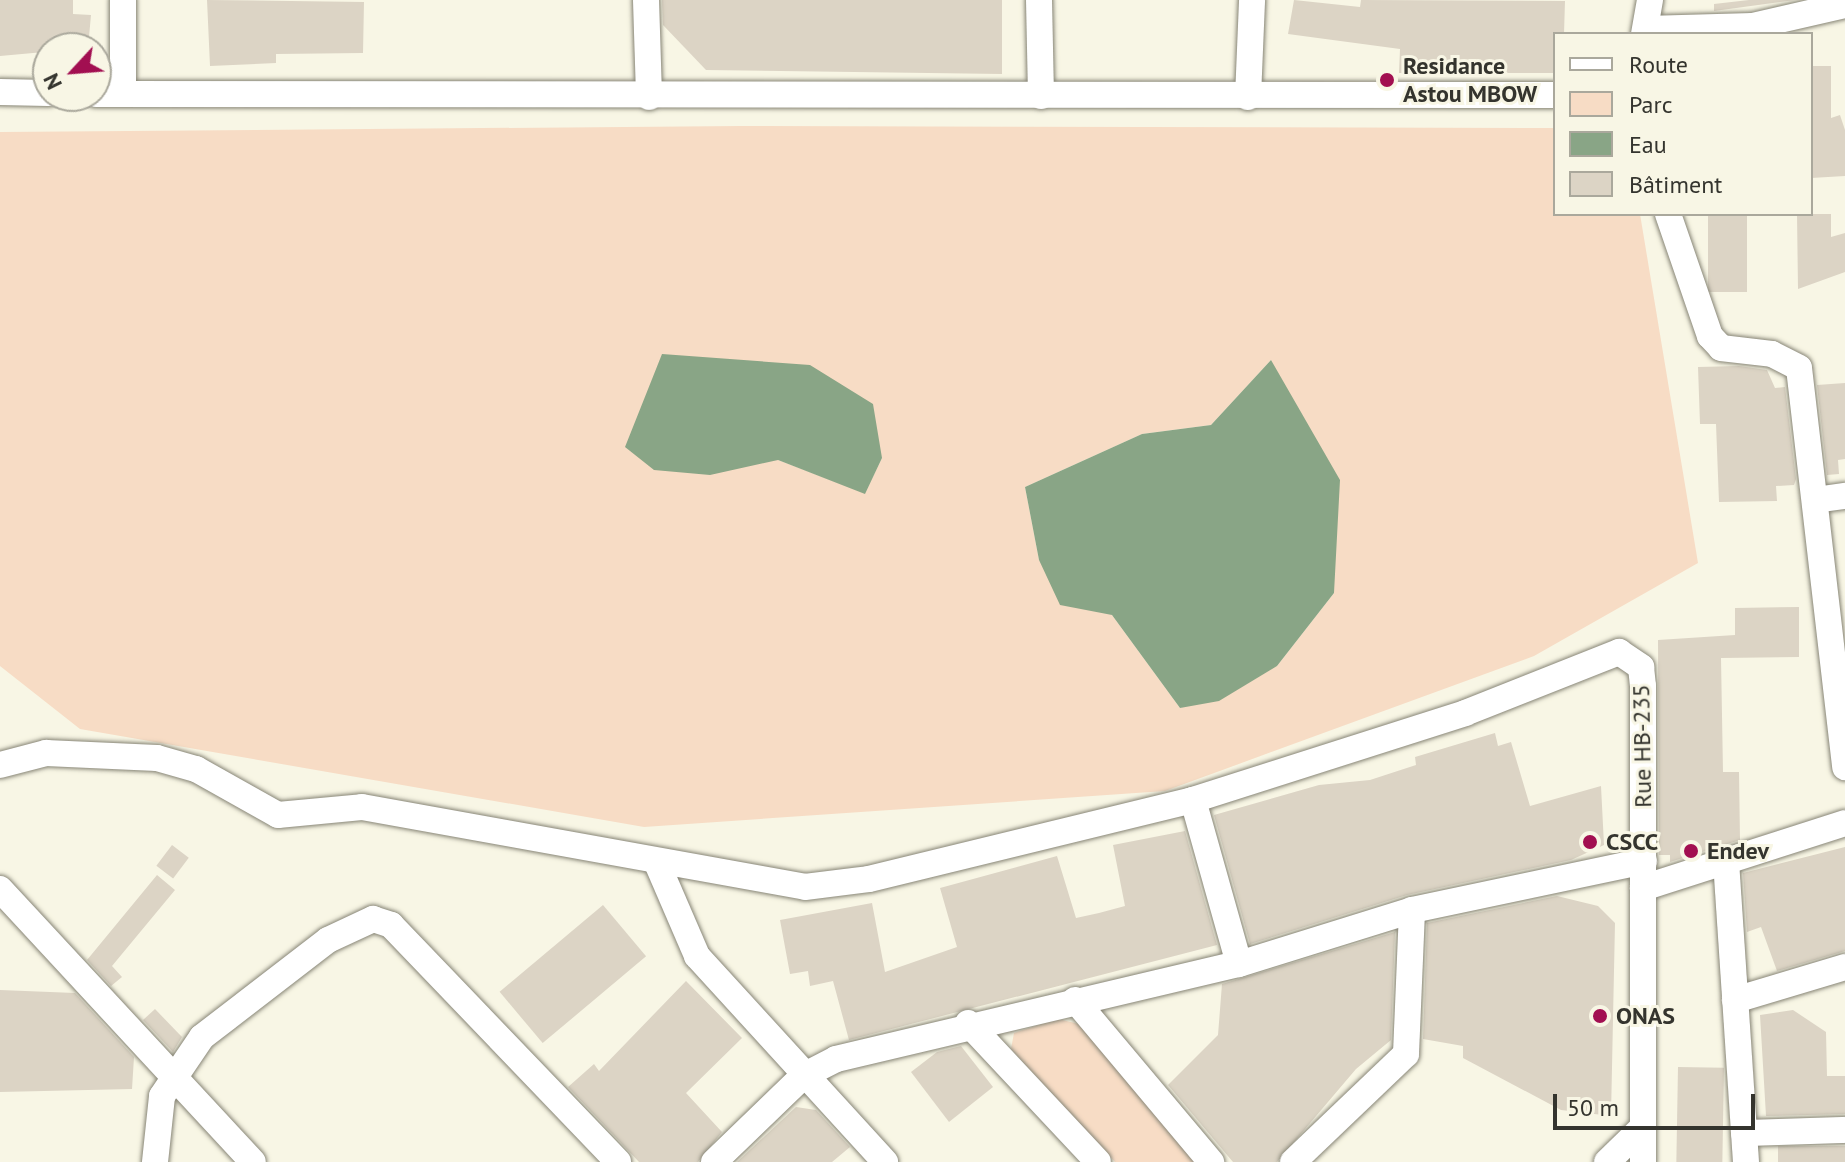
<!DOCTYPE html>
<html>
<head>
<meta charset="utf-8">
<style>
	body { margin:0 }
	#map { position:relative; width:1845px; height:1162px; overflow:hidden; background:#f8f6e5; font-family:"PT Sans",sans-serif }
	div>[style] { position:absolute }
	.green>* { inset:0; background:#f7dcc5 }
	.water>* { inset:0; background:#89a586 }
	.building>* { inset:0; background:#dcd4c5; transform-origin:0 0 }
	.roads { filter:drop-shadow(0 0 2px #878576) drop-shadow(0 0 2px #878576) }
	.minor>* { height:26px; margin:-13px; padding:0 13px; transform-origin:13px; border-radius:13px; background:#fff }
	.dots>* { width:22px; height:22px; translate:-50% -50%; box-sizing:border-box; border:4px solid #f8f6e5; border-radius:50% }
	span { translate:-50% -50%; white-space:nowrap; text-align:center; line-height:1.15; -webkit-text-stroke:6px #f8f6e5; paint-order:stroke }
	.poi-label { font-size:24px; color:#34342e; font-weight:700 }
	.left { translate:0 -50%; text-align:left }
	.street-label { font-size:24px; color:#34342e }
	.legend { position:absolute; left:1553px; top:32px; width:260px; height:184px; box-sizing:border-box; background:#f8f6e5; border:2px solid #aaa89c; margin:0; padding:10px 14px; list-style:none; font-size:24px; color:#34342e }
	.legend li { display:flex; align-items:center; gap:16px; height:40px }
	.legend b { width:40px; border:2px solid #aaa89c }
	.north { position:absolute; left:32px; top:32px; width:80px; height:80px; box-sizing:border-box; background:#f8f6e5; border:2px solid #aaa89c; border-radius:50%; rotate:244deg; font-size:22px; font-weight:700; line-height:32px; text-align:center; color:#34342e }
	.north::after { content:''; display:block; margin:auto; width:28px; height:36px; background:#a20f51; clip-path:polygon(50% 0,100% 100%,50% 72%,0 100%) }
	.scale { position:absolute; left:1553px; top:1094px; width:202px; height:36px; box-sizing:border-box; border:4px solid #34342e; border-top:0; padding-left:10px; font-size:24px; line-height:28px; white-space:nowrap; color:#34342e; -webkit-text-stroke:6px #f8f6e5; paint-order:stroke }
</style>
</head>
<body>
<div id="map">
	<div class="green">
		<i style="clip-path:polygon(evenodd,741px 126px,1555px 128px,1555px 214px,1640px 214px,1698px 563px,1534px 656px,1165px 791px,644px 827px,80px 729px,0 666px,0 132px,741px 126px,1271px 360px,1334px 593px,1277px 666px,1180px 708px,1112px 615px,1039px 560px,1025px 487px,1142px 434px,1211px 425px,1271px 360px,741px 126px,882px 458px,865px 493px,778px 460px,882px 458px)"></i>
		<i style="clip-path:polygon(1058px 1019px,1079px 1024px,1202px 1162px,1115px 1162px,1011px 1049px,1014px 1033px)"></i>
	</div>
	<div class="water">
		<i style="clip-path:polygon(662px 354px,810px 365px,873px 404px,882px 458px,865px 494px,778px 460px,710px 475px,654px 470px,625px 447px)"></i>
		<i style="clip-path:polygon(1271px 360px,1340px 480px,1334px 593px,1277px 666px,1219px 701px,1180px 708px,1112px 615px,1060px 605px,1039px 560px,1025px 487px,1142px 434px,1211px 425px)"></i>
	</div>
	<div class="building">
		<i style="clip-path:polygon(0 0,73px 0,73px 14px,91px 15px,88px 48px,0 56px)"></i>
		<i style="clip-path:polygon(207px 0,364px 2px,363px 53px,276px 54px,276px 63px,210px 66px)"></i>
		<i style="clip-path:polygon(662px 0,1002px 0,1002px 74px,706px 70px,663px 25px)"></i>
		<i style="clip-path:polygon(1294px 0,1360px 7px,1361px 0,1565px 1px,1564px 34px,1555px 34px,1555px 73px,1399px 73px,1400px 49px,1288px 34px)"></i>
		<i style="clip-path:polygon(1749px 0,1795px 0,1714px 11px,1714px 4px)"></i>
		<i style="clip-path:polygon(1811px 66px,1831px 66px,1831px 118px,1840px 115px,1845px 130px,1845px 176px,1811px 178px)"></i>
		<i style="left:1708px;top:214px;width:39px;height:78px"></i>
		<i style="clip-path:polygon(1797px 214px,1831px 214px,1831px 237px,1845px 233px,1845px 272px,1798px 289px)"></i>
		<i style="clip-path:polygon(1739px 366px,1767px 370px,1775px 388px,1785px 387px,1796px 479px,1794px 485px,1776px 486px,1777px 501px,1719px 502px,1716px 424px,1700px 424px,1698px 367px)"></i>
		<i style="clip-path:polygon(1845px 383px,1845px 459px,1838px 460px,1839px 474px,1827px 475px,1817px 385px)"></i>
		<i style="clip-path:polygon(1799px 607px,1799px 657px,1721px 658px,1723px 772px,1739px 772px,1740px 840px,1670px 862px,1670px 855px,1659px 855px,1658px 640px,1735px 635px,1735px 608px)"></i>
		<i style="clip-path:polygon(1495px 733px,1498px 746px,1511px 742px,1530px 806px,1601px 786px,1604px 845px,1571px 860px,1407px 895px,1250px 944px,1214px 815px,1319px 785px,1370px 780px,1416px 765px,1415px 757px)"></i>
		<i style="clip-path:polygon(1185px 831px,1217px 945px,849px 1040px,833px 981px,810px 986px,808px 971px,790px 974px,780px 920px,872px 903px,885px 972px,957px 947px,940px 888px,1057px 856px,1076px 918px,1099px 913px,1125px 906px,1113px 845px)"></i>
		<i style="left:172px;top:845px;width:21px;height:26px;rotate:37deg"></i>
		<i style="clip-path:polygon(1845px 847px,1845px 951px,1777px 971px,1761px 927px,1747px 932px,1743px 873px)"></i>
		<i style="clip-path:polygon(157px 875px,175px 890px,112px 966px,122px 977px,111px 986px,87px 960px)"></i>
		<i style="clip-path:polygon(1557px 896px,1598px 906px,1615px 923px,1611px 1116px,1561px 1110px,1463px 1058px,1463px 1046px,1423px 1039px,1427px 923px)"></i>
		<i style="left:603px;top:905px;width:67px;height:135px;rotate:50deg"></i>
		<i style="clip-path:polygon(1395px 932px,1391px 1040px,1356px 1069px,1277px 1162px,1233px 1162px,1168px 1085px,1218px 1035px,1222px 984px)"></i>
		<i style="clip-path:polygon(686px 981px,742px 1038px,686px 1093px,722px 1132px,698px 1162px,639px 1162px,568px 1087px,594px 1064px,599px 1071px)"></i>
		<i style="clip-path:polygon(0 990px,75px 993px,134px 1057px,132px 1089px,0 1092px)"></i>
		<i style="clip-path:polygon(155px 1009px,182px 1037px,173px 1052px,143px 1020px)"></i>
		<i style="clip-path:polygon(1793px 1010px,1826px 1032px,1827px 1076px,1845px 1076px,1845px 1114px,1766px 1116px,1760px 1015px)"></i>
		<i style="clip-path:polygon(961px 1046px,993px 1087px,949px 1122px,911px 1072px,937px 1052px)"></i>
		<i style="left:1678px;top:1067px;width:46px;height:95px;rotate:1deg"></i>
		<i style="clip-path:polygon(796px 1107px,816px 1110px,850px 1147px,832px 1162px,737px 1162px)"></i>
		<i style="left:1845px;top:1146px;width:16px;height:67px;rotate:90deg"></i>
	</div>
	<div class="roads">
		<div class="minor">
			<i style="left:646px;top:0;width:97px;rotate:88.2deg"></i>
			<i style="left:1039px;top:0;width:96px;rotate:88.8deg"></i>
			<i style="left:1646px;top:29px;width:107px;rotate:-1.6deg"></i>
			<i style="left:1753px;top:26px;width:94px;rotate:-12.9deg"></i>
			<i style="left:1644px;top:34px;width:35px;rotate:-80deg"></i>
			<i style="left:0;top:92px;width:48px;rotate:1.2deg"></i>
			<i style="left:96px;top:94px;width:1459px;rotate:0.04deg"></i>
			<i style="left:123px;top:94px;width:94px;rotate:-90deg"></i>
			<i style="left:1248px;top:97px;width:97px;rotate:-87.6deg"></i>
			<i style="left:1668px;top:214px;width:129px;rotate:71deg"></i>
			<i style="left:1710px;top:336px;width:16px;rotate:47deg"></i>
			<i style="left:1721px;top:348px;width:51px;rotate:6.7deg"></i>
			<i style="left:1772px;top:354px;width:30px;rotate:27deg"></i>
			<i style="left:1799px;top:368px;width:402px;rotate:83.4deg"></i>
			<i style="left:1815px;top:500px;width:30px;rotate:-8deg"></i>
			<i style="left:0;top:765px;width:48px;rotate:-14.6deg"></i>
			<i style="left:46px;top:753px;width:111px;rotate:2.6deg"></i>
			<i style="left:157px;top:758px;width:41px;rotate:15.8deg"></i>
			<i style="left:196px;top:769px;width:94px;rotate:29.3deg"></i>
			<i style="left:278px;top:815px;width:84px;rotate:-5.4deg"></i>
			<i style="left:362px;top:807px;width:450px;rotate:10.2deg"></i>
			<i style="left:805px;top:887px;width:64px;rotate:-7.1deg"></i>
			<i style="left:869px;top:879px;width:333px;rotate:-13.7deg"></i>
			<i style="left:1193px;top:800px;width:286px;rotate:-17.7deg"></i>
			<i style="left:1465px;top:713px;width:166px;rotate:-21.6deg"></i>
			<i style="left:1619px;top:652px;width:27px;rotate:34deg"></i>
			<i style="left:1641px;top:667px;width:19px;rotate:84deg"></i>
			<i style="left:1643px;top:686px;width:476px;rotate:90deg"></i>
			<i style="left:1193px;top:800px;width:170px;rotate:74.3deg"></i>
			<i style="left:1726px;top:861px;width:302px;rotate:86.2deg"></i>
			<i style="left:657px;top:863px;width:101px;rotate:66.7deg"></i>
			<i style="left:697px;top:956px;width:279px;rotate:47.6deg"></i>
			<i style="left:1643px;top:888px;width:212px;rotate:-17.8deg"></i>
			<i style="left:0;top:889px;width:372px;rotate:47.2deg"></i>
			<i style="left:1075px;top:1000px;width:212px;rotate:50deg"></i>
			<i style="left:1735px;top:1000px;width:115px;rotate:-16.7deg"></i>
			<i style="left:968px;top:1023px;width:190px;rotate:46.9deg"></i>
			<i style="left:1744px;top:1133px;width:101px;rotate:-1.7deg"></i>
			<i style="left:155px;top:1162px;width:66px;rotate:-83.9deg"></i>
			<i style="left:162px;top:1096px;width:71px;rotate:-55.9deg"></i>
			<i style="left:202px;top:1037px;width:159px;rotate:-37.6deg"></i>
			<i style="left:328px;top:940px;width:50px;rotate:-25deg"></i>
			<i style="left:373px;top:919px;width:19px;rotate:18deg"></i>
			<i style="left:391px;top:925px;width:328px;rotate:46.2deg"></i>
			<i style="left:714px;top:1162px;width:124px;rotate:-44deg"></i>
			<i style="left:803px;top:1076px;width:37px;rotate:-27deg"></i>
			<i style="left:836px;top:1059px;width:414px;rotate:-13.3deg"></i>
			<i style="left:1239px;top:964px;width:181px;rotate:-17.3deg"></i>
			<i style="left:1412px;top:910px;width:237px;rotate:-11.9deg"></i>
			<i style="left:1293px;top:1162px;width:156px;rotate:-43.7deg"></i>
			<i style="left:1406px;top:1054px;width:144px;rotate:-87.6deg"></i>
			<i style="left:1607px;top:1162px;width:49px;rotate:-44.2deg"></i>
		</div>
	</div>
	<div class="dots">
		<i style="left:1387px;top:80px;background:#a20f51"></i>
		<i style="left:1590px;top:842px;background:#a20f51"></i>
		<i style="left:1691px;top:851px;background:#a20f51"></i>
		<i style="left:1600px;top:1016px;background:#a20f51"></i>
	</div>
	<div class="poi-label">
		<span class="left" style="left:1403px;top:80px">Residance<br>Astou MBOW</span>
		<span class="left" style="left:1606px;top:842px">CSCC</span>
		<span class="left" style="left:1707px;top:851px">Endev</span>
		<span class="left" style="left:1616px;top:1016px">ONAS</span>
	</div>
	<div class="street-label">
		<span style="left:1642px;top:746px;rotate:-91deg">Rue HB-235</span>
	</div>
	<ul class="legend">
	<li><b style="height:10px;background:#fff"></b>Route</li>
	<li><b style="height:22px;background:#f7dcc5"></b>Parc</li>
	<li><b style="height:22px;background:#89a586"></b>Eau</li>
	<li><b style="height:22px;background:#dcd4c5"></b>Bâtiment</li>
	</ul>
	<div class="north">N</div>
	<div class="scale">50 m</div>
</div>
</body>
</html>
